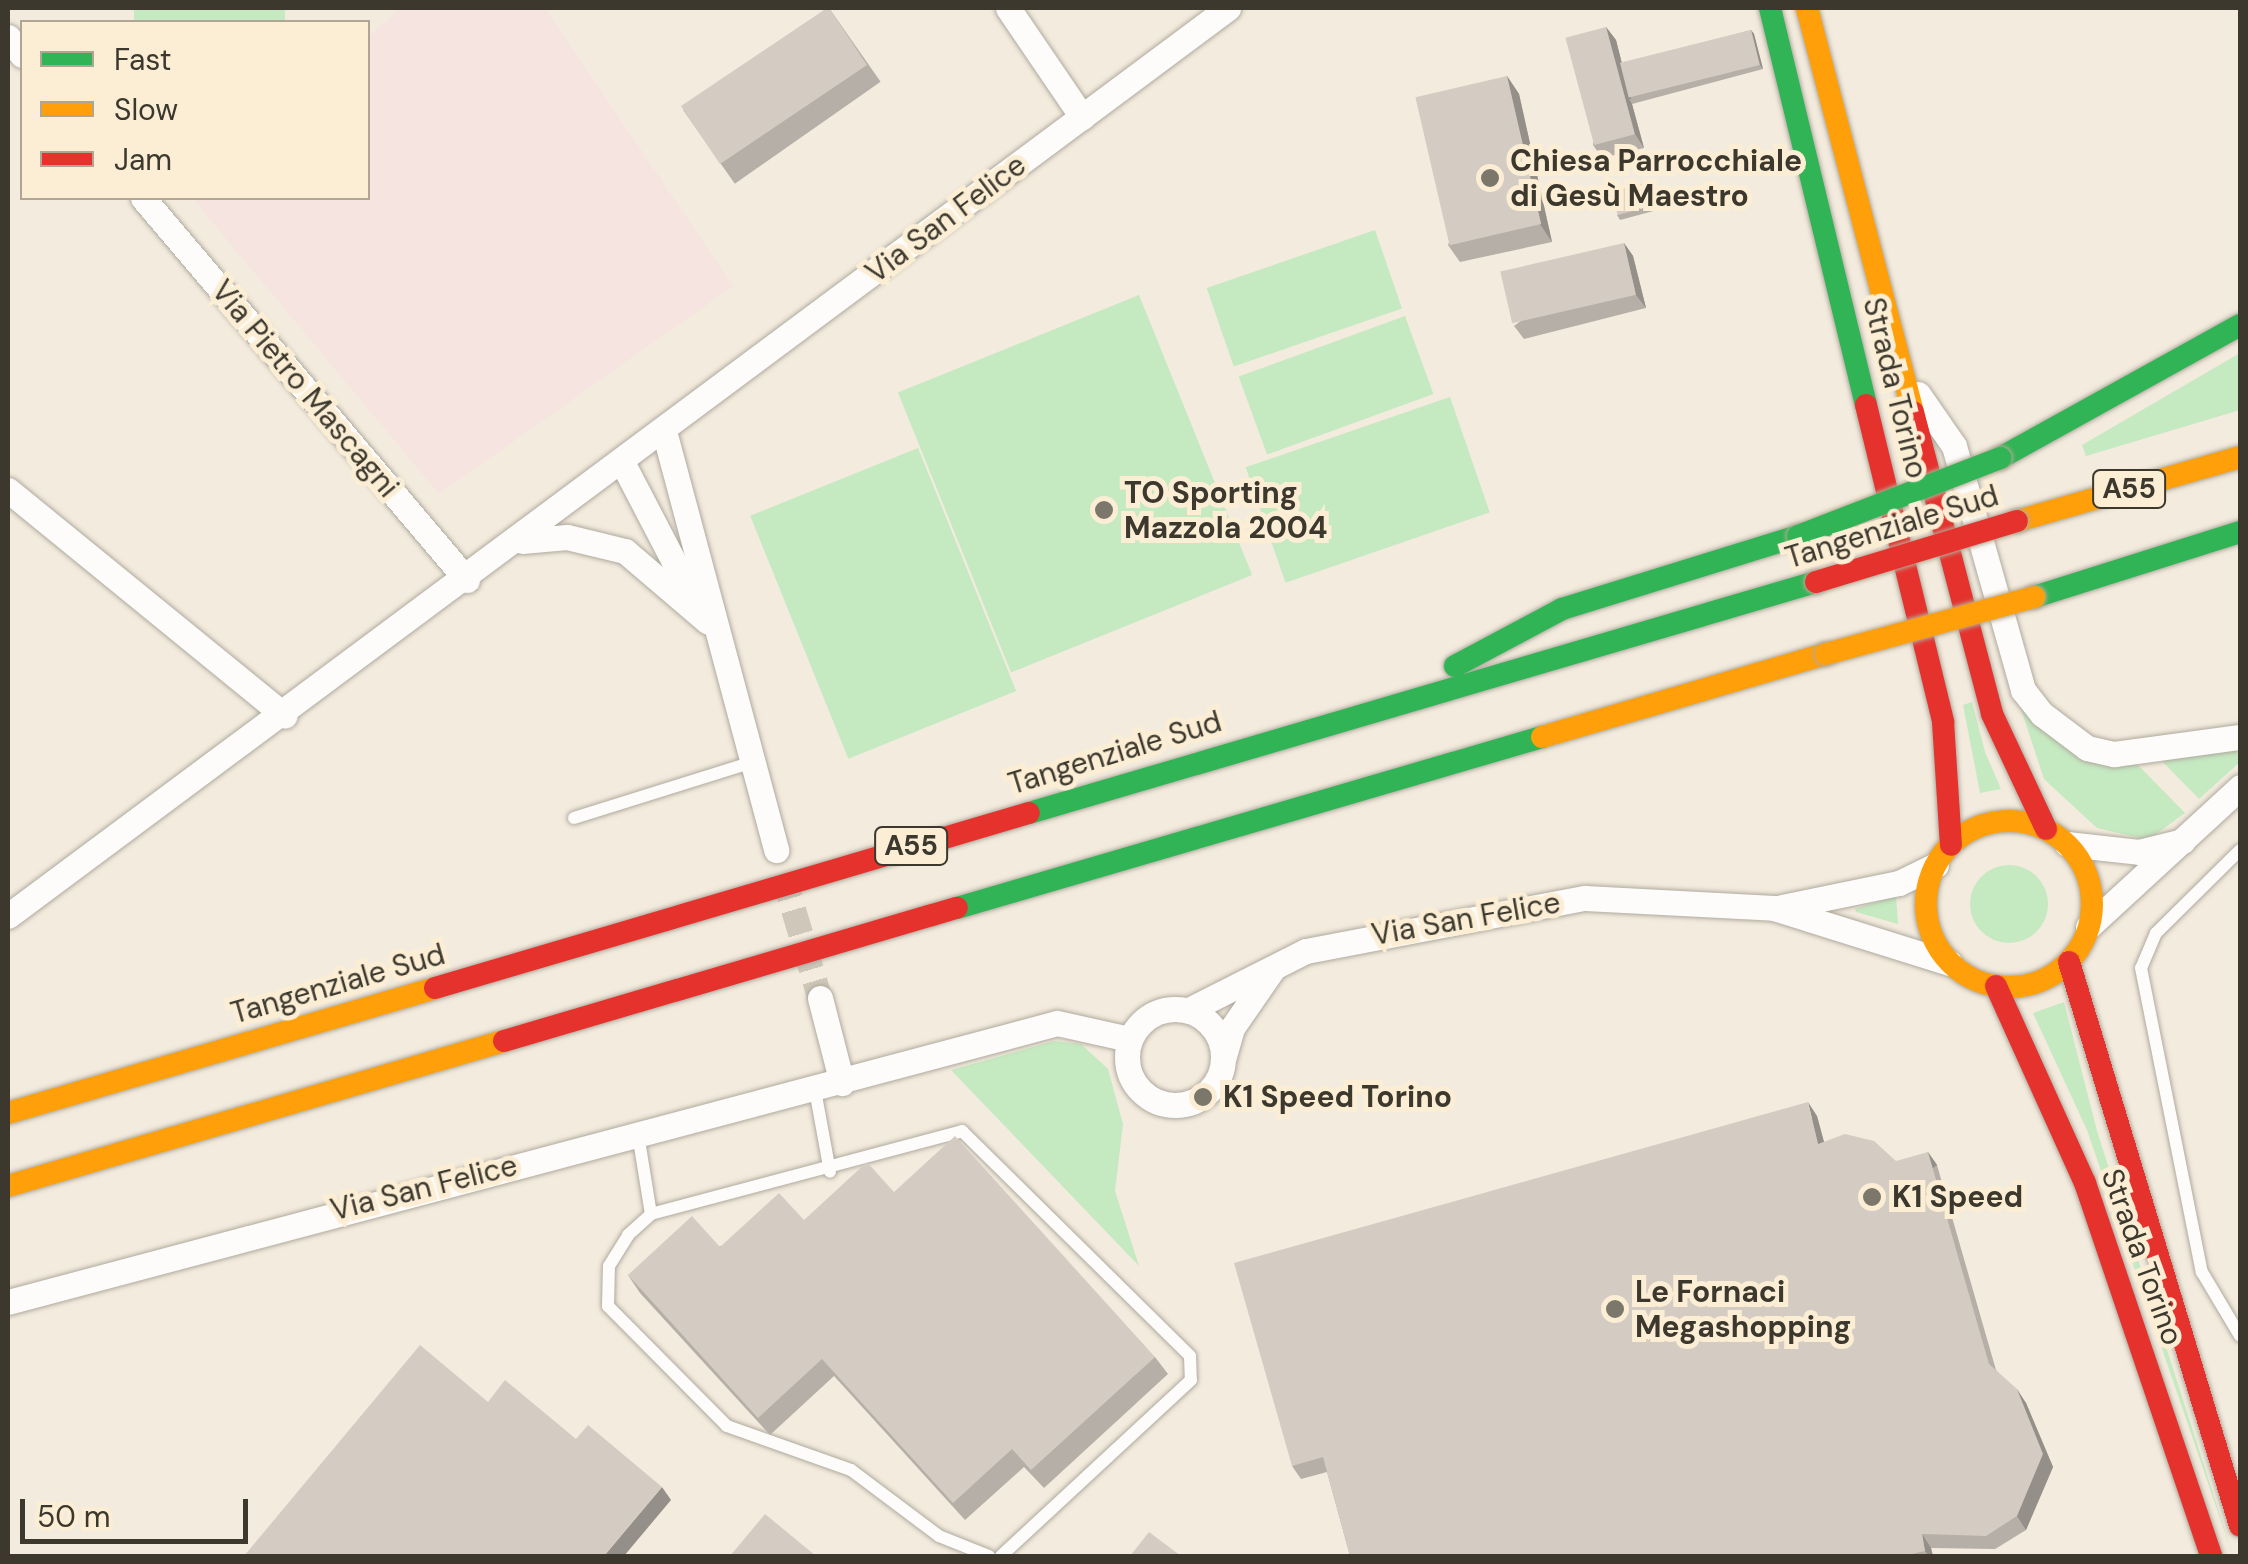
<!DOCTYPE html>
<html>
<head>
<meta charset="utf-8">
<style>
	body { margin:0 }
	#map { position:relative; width:2248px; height:1564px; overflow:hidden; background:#f3ebdd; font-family:"DM Sans",sans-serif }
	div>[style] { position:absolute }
	.education>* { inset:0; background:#f6e4e1 }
	.green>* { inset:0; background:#c5e9c1; transform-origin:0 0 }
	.round { border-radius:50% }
	.street-tunnel>* { height:25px; margin-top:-12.5px; transform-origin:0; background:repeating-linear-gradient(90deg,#cec7ba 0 25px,transparent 0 37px) }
	.roads { filter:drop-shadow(0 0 2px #afaa9f) drop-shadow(0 0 2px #afaa9f) }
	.lane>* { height:12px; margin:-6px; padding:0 6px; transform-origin:6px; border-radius:6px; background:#fdfcfa }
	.street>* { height:25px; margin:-12.5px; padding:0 12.5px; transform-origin:12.5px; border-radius:12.5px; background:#fdfcfa }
	.street>.ring { margin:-12.5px; padding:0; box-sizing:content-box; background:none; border:25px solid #fdfcfa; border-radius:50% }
	.fast>* { height:22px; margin:-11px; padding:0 11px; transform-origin:11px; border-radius:11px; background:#30b455 }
	.slow>* { height:22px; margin:-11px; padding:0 11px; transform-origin:11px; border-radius:11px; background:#ff9f0a }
	.slow>.ring { margin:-11px; padding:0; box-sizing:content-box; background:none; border:22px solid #ff9f0a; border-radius:50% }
	.jam>* { height:22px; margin:-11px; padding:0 11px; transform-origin:11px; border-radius:11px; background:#e5322d }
	.bridges { filter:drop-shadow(0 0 2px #b6a995) drop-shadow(0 0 2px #b6a995) }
	.fast-bridge>* { height:22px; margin:-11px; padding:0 11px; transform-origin:11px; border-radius:11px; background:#30b455 }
	.slow-bridge>* { height:22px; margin:-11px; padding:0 11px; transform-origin:11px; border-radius:11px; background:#ff9f0a }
	.jam-bridge>* { height:22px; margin:-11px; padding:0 11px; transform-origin:11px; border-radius:11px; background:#e5322d }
	.wall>* { inset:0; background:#b6afa7; transform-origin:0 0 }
	.shaded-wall>* { inset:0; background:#948f88; transform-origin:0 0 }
	.building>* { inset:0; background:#d4ccc2; transform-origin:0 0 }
	.dots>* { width:28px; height:28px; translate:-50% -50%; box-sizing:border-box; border:5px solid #fbeed5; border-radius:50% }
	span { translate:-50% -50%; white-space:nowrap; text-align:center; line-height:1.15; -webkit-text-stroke:10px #fbeed5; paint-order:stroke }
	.shield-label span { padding:2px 8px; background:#fbeed5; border:2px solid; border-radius:8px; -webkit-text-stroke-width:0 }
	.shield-label { font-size:28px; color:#3c382e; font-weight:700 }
	.poi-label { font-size:30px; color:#3c382e; font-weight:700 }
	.left { translate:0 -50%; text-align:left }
	.street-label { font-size:30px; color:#3c382e }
	.frame { position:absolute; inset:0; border:10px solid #3c382e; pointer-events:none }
	.legend { position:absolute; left:20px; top:20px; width:350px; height:180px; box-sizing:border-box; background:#fbeed5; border:2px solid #afa592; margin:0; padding:12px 18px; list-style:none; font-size:30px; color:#3c382e }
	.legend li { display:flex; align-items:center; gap:20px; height:50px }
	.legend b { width:50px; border:2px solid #afa592 }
	.scale { position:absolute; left:20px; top:1499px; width:228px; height:45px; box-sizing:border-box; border:5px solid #3c382e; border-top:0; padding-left:12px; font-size:30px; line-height:35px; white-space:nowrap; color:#3c382e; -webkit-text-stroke:8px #fbeed5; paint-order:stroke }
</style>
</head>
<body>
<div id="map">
	<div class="education">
		<i style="clip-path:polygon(401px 8px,545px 8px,733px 286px,439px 494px,192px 198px,368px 198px,368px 37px)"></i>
	</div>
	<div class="green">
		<i style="left:134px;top:8px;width:151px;height:18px"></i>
		<i style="left:1375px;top:230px;width:83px;height:178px;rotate:71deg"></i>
		<i style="left:1139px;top:295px;width:302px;height:260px;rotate:68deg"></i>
		<i style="left:1405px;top:316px;width:83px;height:177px;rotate:70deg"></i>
		<i style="clip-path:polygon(2240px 353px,2240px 410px,2086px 456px,2082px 445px)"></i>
		<i style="left:1450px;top:397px;width:122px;height:216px;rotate:71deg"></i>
		<i style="left:918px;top:448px;width:262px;height:181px;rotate:68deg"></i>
		<i style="clip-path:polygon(1972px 702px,1985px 752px,2001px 789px,1980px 793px,1963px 705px)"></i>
		<i style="clip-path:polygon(2020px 706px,2135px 762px,2185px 813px,2148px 840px,2097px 828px,2044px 779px)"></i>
		<i style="clip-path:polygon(2236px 747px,2240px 762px,2199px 799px,2159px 758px)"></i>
		<i class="round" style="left:1970px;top:865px;width:78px;height:78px"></i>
		<i style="clip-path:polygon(1896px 896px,1898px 924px,1856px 912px,1855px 909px)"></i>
		<i style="clip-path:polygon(2064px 1002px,2097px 1131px,2233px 1556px,2087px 1130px,2033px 1013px)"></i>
		<i style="clip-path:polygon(1054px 1041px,1081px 1044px,1108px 1069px,1123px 1124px,1115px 1191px,1139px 1266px,951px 1070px)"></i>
	</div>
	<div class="street-tunnel">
		<i style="left:783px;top:874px;width:129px;rotate:73.4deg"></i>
	</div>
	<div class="roads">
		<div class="lane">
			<i style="left:574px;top:818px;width:184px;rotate:-17.4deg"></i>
			<i style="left:2240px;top:850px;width:118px;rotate:135.3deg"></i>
			<i style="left:2156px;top:933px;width:38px;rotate:113deg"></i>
			<i style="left:2141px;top:968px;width:310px;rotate:78.7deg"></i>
			<i style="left:2202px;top:1272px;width:74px;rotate:59.3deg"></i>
			<i style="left:815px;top:1090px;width:83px;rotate:79.6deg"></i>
			<i style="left:638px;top:1134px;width:81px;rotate:80.8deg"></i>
			<i style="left:989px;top:1556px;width:54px;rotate:-158.2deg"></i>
			<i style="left:939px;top:1536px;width:110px;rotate:-143.1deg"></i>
			<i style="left:851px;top:1470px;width:132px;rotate:-160.5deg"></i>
			<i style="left:727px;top:1426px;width:169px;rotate:-134.8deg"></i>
			<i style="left:608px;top:1306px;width:40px;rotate:-88.6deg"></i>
			<i style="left:609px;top:1266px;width:36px;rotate:-58deg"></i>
			<i style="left:628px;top:1235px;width:31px;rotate:-42deg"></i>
			<i style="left:651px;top:1214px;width:322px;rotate:-14.9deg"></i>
			<i style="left:962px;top:1131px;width:320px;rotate:44.6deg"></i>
			<i style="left:1190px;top:1356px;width:24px;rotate:88deg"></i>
			<i style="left:1191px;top:1380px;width:259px;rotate:137.2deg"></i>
		</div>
		<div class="street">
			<i style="left:1008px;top:8px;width:132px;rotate:55.8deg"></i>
			<i style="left:8px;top:37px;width:23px;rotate:52deg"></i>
			<i style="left:143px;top:198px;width:501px;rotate:49.7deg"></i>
			<i style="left:1918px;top:394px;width:63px;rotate:55.3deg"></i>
			<i style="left:1954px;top:446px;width:254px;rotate:74.2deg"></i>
			<i style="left:2023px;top:690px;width:31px;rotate:52deg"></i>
			<i style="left:2042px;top:714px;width:56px;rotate:37.1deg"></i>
			<i style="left:2087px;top:748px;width:28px;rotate:13deg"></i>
			<i style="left:2114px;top:754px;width:127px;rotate:-7.7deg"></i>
			<i style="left:664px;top:431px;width:434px;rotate:75deg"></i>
			<i style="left:622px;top:462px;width:143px;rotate:62.5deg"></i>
			<i style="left:8px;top:490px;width:357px;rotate:39.2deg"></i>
			<i style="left:522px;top:541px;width:45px;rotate:-5.1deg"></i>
			<i style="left:567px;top:537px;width:60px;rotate:13.6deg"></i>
			<i style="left:625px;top:551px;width:109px;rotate:40.5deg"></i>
			<i style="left:2067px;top:844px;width:72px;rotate:6.3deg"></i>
			<i style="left:2139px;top:852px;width:45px;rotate:-14deg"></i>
			<i style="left:1782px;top:907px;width:119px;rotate:-11.6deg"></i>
			<i style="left:1899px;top:883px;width:41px;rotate:-25.9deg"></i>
			<i style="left:8px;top:916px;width:1521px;rotate:-36.66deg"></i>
			<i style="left:2088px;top:927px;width:207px;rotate:-42.6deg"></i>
			<i style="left:820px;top:998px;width:88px;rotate:75.5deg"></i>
			<i class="ring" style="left:1127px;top:1009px;width:71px;height:71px"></i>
			<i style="left:1189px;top:1010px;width:131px;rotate:-26.8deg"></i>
			<i style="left:1306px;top:951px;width:284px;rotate:-10.8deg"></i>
			<i style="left:1585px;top:898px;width:189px;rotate:3deg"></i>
			<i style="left:1774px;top:908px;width:184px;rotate:17.4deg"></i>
			<i style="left:1224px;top:1056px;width:29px;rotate:-74deg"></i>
			<i style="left:1232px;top:1028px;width:70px;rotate:-55.4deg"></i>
			<i style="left:8px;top:1302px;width:1085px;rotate:-14.89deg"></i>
			<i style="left:1057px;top:1023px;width:74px;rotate:12.5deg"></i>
		</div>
		<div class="fast">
			<i style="left:1770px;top:8px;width:408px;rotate:76.4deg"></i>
			<i style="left:2000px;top:458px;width:274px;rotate:-29deg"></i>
			<i style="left:2034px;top:597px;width:216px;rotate:-17.5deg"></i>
			<i style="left:1455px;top:666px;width:121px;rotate:-28deg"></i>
			<i style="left:1562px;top:609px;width:247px;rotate:-17.2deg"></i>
			<i style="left:1029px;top:813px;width:820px;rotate:-16.36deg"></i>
			<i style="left:957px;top:908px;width:609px;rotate:-16.29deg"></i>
		</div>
		<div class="slow">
			<i style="left:1807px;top:8px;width:418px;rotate:75.3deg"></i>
			<i style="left:2017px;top:521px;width:232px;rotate:-16deg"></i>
			<i style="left:1542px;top:737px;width:296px;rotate:-16.3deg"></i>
			<i class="ring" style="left:1926px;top:821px;width:144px;height:144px"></i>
			<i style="left:8px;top:1113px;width:445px;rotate:-16.3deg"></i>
			<i style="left:8px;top:1186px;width:517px;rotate:-16.3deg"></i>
		</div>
		<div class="jam">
			<i style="left:1866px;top:405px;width:326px;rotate:76.3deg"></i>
			<i style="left:1943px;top:722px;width:123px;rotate:86.3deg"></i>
			<i style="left:1913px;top:412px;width:312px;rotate:75.3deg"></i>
			<i style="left:1992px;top:714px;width:127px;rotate:64.8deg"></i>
			<i style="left:2069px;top:962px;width:589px;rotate:73.13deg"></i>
			<i style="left:1996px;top:986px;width:216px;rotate:65.7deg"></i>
			<i style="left:2085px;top:1183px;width:394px;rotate:71.3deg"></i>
			<i style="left:435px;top:988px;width:619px;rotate:-16.42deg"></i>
			<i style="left:504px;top:1041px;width:472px;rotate:-16.4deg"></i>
		</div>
	</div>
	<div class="bridges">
		<div class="fast-bridge">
			<i style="left:1798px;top:536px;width:217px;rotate:-21.1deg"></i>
		</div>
		<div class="slow-bridge">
			<i style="left:1826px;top:654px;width:216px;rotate:-15.3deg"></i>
		</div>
		<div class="jam-bridge">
			<i style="left:1816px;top:582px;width:210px;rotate:-16.9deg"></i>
		</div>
	</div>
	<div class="wall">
		<i style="left:829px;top:8px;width:90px;height:178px;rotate:55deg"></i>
		<i style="clip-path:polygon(1606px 27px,1616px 40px,1622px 64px,1751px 30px,1754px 34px,1763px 69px,1632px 104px,1644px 148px,1602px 158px,1593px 145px)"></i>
		<i style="clip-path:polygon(1507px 76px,1519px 94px,1552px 242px,1460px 262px,1448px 245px)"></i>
		<i style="clip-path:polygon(1655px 186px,1661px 209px,1620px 220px,1617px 215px)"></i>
		<i style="clip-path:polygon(1624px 243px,1633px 256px,1646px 308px,1524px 339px,1514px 326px)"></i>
		<i style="clip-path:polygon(1817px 1116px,1824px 1142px,1896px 1161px,1937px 1165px,1996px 1370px,2026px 1403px,2053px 1467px,2026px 1530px,1995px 1549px,1931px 1548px,1933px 1556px,1350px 1556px,1327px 1472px,1301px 1479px,1292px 1466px)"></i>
		<i style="clip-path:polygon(894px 1192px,1155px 1357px,1168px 1374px,1044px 1488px,1024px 1467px,965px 1520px,834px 1376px,770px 1435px,640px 1293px,628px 1275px)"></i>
	</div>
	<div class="shaded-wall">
		<i style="clip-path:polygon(1606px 27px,1616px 40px,1631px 99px,1629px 99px,1632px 104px,1644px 148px,1635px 134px)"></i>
		<i style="clip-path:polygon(1751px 30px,1754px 34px,1763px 69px,1760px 65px)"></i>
		<i style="clip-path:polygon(1507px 76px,1519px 94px,1552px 242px,1540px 224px)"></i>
		<i style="clip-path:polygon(1624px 243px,1633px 256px,1646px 308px,1636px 295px)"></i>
		<i style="clip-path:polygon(1808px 1102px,1817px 1116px,1828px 1157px,1818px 1144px)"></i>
		<i style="left:1928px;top:1152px;width:16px;height:221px;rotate:55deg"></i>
		<i style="clip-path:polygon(2017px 1389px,2026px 1403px,2053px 1467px,2026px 1530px,2017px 1516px)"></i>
		<i style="clip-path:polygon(662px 1487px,671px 1500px,624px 1556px,604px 1556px)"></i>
		<i style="clip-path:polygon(1922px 1534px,1931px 1548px,1933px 1556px,1929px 1556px,1925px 1551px)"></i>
	</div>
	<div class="building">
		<i style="clip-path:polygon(827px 8px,829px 8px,867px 65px,720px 164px,681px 106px)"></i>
		<i style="left:1606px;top:27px;width:111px;height:42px;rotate:75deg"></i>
		<i style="left:1751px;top:30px;width:36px;height:135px;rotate:76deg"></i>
		<i style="left:1507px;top:76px;width:152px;height:94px;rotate:77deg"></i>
		<i style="left:1652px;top:181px;width:24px;height:42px;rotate:75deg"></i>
		<i style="left:1624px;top:243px;width:53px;height:127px;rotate:77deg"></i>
		<i style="clip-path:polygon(1808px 1102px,1818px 1144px,1845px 1134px,1874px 1141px,1896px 1161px,1928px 1152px,1989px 1364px,2017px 1389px,2043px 1454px,2017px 1516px,1986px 1536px,1922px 1534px,1925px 1551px,1904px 1556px,1747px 1556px,1747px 1554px,1736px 1556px,1350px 1556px,1323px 1457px,1292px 1466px,1234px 1263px)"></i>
		<i style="clip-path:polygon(955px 1136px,1155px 1357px,1031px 1470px,1012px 1449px,953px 1503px,822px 1359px,758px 1418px,628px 1275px,692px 1216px,720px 1247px,779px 1193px,804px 1220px,867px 1162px,894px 1192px)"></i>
		<i style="clip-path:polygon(420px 1345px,488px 1402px,505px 1380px,576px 1439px,588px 1425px,662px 1487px,604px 1556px,244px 1556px)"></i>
		<i style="clip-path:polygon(765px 1514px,816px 1556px,730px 1556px)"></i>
		<i style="clip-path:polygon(1149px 1532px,1181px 1556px,1130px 1556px)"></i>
	</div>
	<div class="dots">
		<i style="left:1490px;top:178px;background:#7c776b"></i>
		<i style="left:1104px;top:510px;background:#7c776b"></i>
		<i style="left:1203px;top:1097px;background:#7c776b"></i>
		<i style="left:1872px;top:1197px;background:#7c776b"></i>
		<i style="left:1615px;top:1309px;background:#7c776b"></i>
	</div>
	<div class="shield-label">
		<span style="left:2129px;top:489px">A55</span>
		<span style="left:911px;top:846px">A55</span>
	</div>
	<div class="poi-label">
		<span class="left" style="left:1510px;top:178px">Chiesa Parrocchiale<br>di Gesù Maestro</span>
		<span class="left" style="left:1124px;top:510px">TO Sporting<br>Mazzola 2004</span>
		<span class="left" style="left:1223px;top:1097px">K1 Speed Torino</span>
		<span class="left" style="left:1892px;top:1197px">K1 Speed</span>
		<span class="left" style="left:1635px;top:1309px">Le Fornaci<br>Megashopping</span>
	</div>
	<div class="street-label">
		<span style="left:946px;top:219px;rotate:-37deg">Via San Felice</span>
		<span style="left:1895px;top:388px;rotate:76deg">Strada Torino</span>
		<span style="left:305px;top:389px;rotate:50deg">Via Pietro Mascagni</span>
		<span style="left:1892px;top:527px;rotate:-17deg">Tangenziale Sud</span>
		<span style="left:1115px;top:753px;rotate:-17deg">Tangenziale Sud</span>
		<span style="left:1466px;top:919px;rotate:-10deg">Via San Felice</span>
		<span style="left:338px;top:984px;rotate:-16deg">Tangenziale Sud</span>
		<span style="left:424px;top:1188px;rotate:-14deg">Via San Felice</span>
		<span style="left:2142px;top:1257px;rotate:70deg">Strada Torino</span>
	</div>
	<div class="frame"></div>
	<ul class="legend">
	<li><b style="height:12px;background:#30b455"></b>Fast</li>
	<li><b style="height:12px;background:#ff9f0a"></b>Slow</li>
	<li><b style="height:12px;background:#e5322d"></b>Jam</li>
	</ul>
	<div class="scale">50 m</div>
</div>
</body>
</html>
